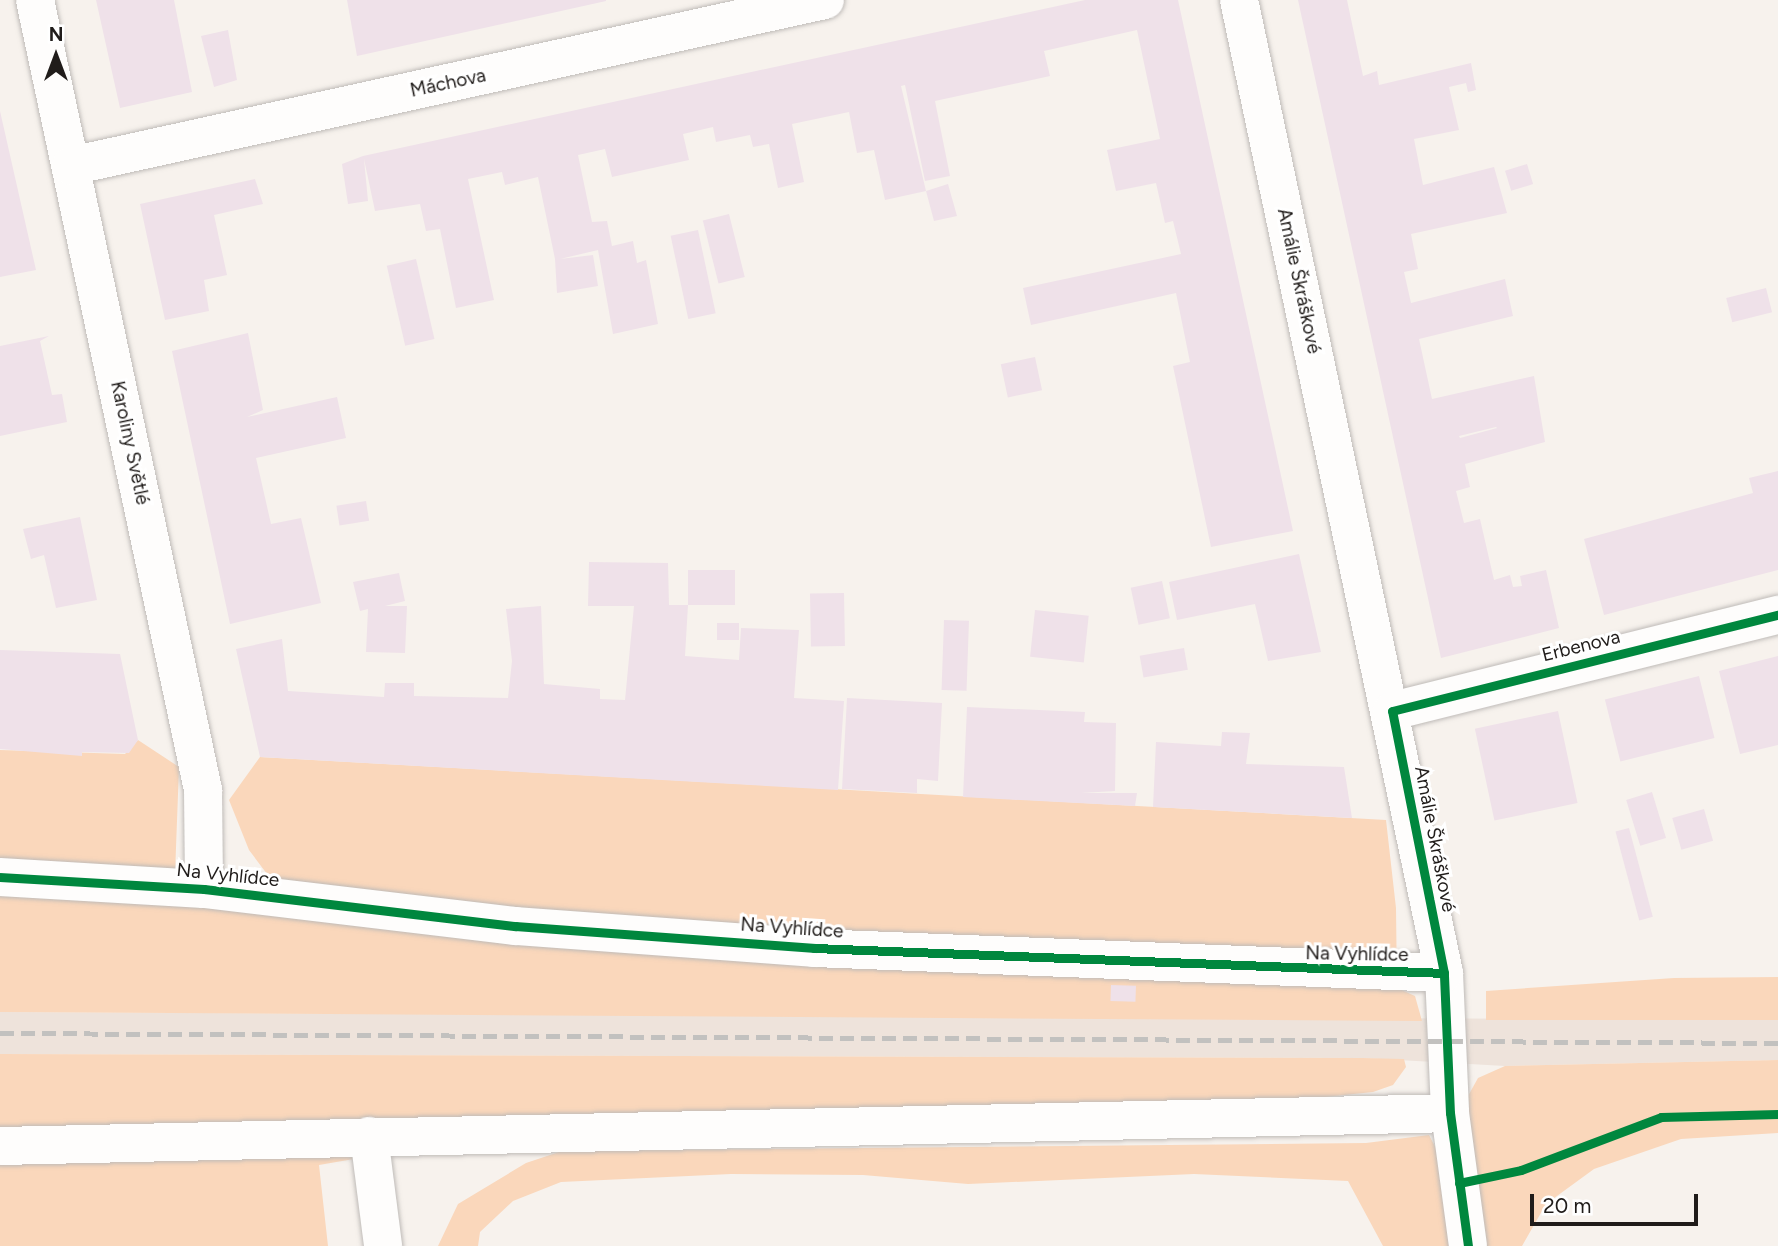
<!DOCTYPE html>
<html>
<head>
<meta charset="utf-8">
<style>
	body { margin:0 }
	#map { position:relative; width:1778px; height:1246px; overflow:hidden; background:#f7f2ed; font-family:Figtree,sans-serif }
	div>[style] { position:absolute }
	.built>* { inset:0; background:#eee3db }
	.green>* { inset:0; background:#fad7bb }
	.building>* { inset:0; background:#efe1e9; transform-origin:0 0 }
	.roads { filter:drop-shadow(0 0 2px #bfbbb8) drop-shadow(0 0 2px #bfbbb8) }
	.minor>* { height:38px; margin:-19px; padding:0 19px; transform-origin:19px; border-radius:19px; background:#fefdfc }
	.rail>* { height:5px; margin-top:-2.5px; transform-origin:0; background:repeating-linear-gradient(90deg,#c2c1bf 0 14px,transparent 0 21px) }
	.cycleway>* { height:9px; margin:-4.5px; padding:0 4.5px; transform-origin:4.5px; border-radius:4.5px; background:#00873e }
	span { translate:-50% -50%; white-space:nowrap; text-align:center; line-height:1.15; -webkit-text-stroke:6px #fff; paint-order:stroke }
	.street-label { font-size:19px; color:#201c1a }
	.north { position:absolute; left:21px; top:21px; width:70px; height:70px; -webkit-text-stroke:5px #fff; paint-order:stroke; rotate:0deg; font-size:19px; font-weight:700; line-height:28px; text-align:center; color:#201c1a }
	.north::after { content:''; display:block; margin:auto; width:24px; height:32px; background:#201c1a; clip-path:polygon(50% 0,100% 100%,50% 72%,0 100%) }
	.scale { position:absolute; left:1530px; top:1194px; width:168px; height:32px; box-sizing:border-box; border:4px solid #201c1a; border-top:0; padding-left:9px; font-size:21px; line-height:24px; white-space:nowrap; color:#201c1a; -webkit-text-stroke:5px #fff; paint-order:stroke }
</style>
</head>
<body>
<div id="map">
	<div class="built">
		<i style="clip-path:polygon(0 1012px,1778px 1020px,1778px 1060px,1505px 1066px,1363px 1058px,0 1054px)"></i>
	</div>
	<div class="green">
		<i style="clip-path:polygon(138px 740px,179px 767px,174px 902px,298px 915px,249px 850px,229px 800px,260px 757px,1386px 820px,1396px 908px,1397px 988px,1415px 996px,1422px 1021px,0 1012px,0 750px,125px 754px)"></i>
		<i style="clip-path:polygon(1778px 977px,1778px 1020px,1486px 1020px,1486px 991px,1674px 978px)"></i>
		<i style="clip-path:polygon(0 1054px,1363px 1058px,1404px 1059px,1406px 1067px,1393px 1085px,1373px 1092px,1287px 1101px,592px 1118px,319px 1165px,328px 1246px,0 1246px)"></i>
		<i style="clip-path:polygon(1778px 1060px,1778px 1133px,1681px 1139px,1594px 1169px,1546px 1204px,1522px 1246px,1383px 1246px,1348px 1181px,1194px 1174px,968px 1184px,863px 1175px,731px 1174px,561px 1182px,513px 1201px,480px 1232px,478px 1246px,438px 1246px,458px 1204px,526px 1163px,562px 1151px,1366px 1143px,1429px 1135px,1447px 1170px,1470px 1129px,1468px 1096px,1478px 1078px,1505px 1066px)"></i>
	</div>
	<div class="building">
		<i style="clip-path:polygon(96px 0,174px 0,192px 92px,120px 108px)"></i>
		<i style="clip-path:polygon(347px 0,606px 0,606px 1px,357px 56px)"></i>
		<i style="clip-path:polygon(1085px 0,1178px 0,1293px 531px,1211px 547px,1173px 366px,1190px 362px,1176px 293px,1031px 325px,1023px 288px,1181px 254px,1173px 221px,1165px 223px,1156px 183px,1116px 191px,1107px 150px,1160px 139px,1137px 30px,1044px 51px,1050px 76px,935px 101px,950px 176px,925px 181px,905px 85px,901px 86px,926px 191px,948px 184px,957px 216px,934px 221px,926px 191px,885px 200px,874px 150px,857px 153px,849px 112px,792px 124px,804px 182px,778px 188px,769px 144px,753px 147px,750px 135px,716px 142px,713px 127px,683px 134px,689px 160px,612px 177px,605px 149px,578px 155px,592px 222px,607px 221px,612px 246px,633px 241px,637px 263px,646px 260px,658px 324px,613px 334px,598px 250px,560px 259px,593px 255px,598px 286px,557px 293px,555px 259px,538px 177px,505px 185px,502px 172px,468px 179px,494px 300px,456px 308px,440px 229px,426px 231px,420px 204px,375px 211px,364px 159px,368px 201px,348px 204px,342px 164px,363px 156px)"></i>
		<i style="clip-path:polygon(evenodd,1298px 0,1347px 0,1363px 76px,1377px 71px,1379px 85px,1471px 63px,1476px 90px,1468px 92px,1466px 83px,1449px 87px,1459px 130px,1414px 139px,1423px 185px,1494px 167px,1507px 213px,1411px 234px,1418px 269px,1404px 272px,1411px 303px,1505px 279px,1513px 316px,1419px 339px,1432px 399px,1534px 376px,1545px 442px,1465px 464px,1470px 487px,1456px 491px,1464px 523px,1480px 519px,1494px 580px,1510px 575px,1513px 587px,1522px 586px,1520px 576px,1546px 570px,1559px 628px,1441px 658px,1298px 0,1496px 427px,1497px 428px,1460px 438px,1459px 436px,1496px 427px)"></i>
		<i style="clip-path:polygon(228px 30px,237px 80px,214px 87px,201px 36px)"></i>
		<i style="clip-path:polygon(0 111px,36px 270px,0 277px)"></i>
		<i style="left:1527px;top:164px;width:21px;height:23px;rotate:73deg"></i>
		<i style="clip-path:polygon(255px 179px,263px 204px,214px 215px,227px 275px,204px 280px,209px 311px,165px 320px,140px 204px)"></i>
		<i style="left:729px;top:214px;width:65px;height:27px;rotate:76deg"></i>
		<i style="left:698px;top:230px;width:85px;height:28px;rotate:78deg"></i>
		<i style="left:416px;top:259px;width:82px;height:30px;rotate:77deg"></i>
		<i style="left:1766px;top:288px;width:25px;height:41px;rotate:76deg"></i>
		<i style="clip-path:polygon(248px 333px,263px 410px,247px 417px,337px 397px,346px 438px,256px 458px,271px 524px,301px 518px,321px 603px,230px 624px,172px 351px)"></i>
		<i style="clip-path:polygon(49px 336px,40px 341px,52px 395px,62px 394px,67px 422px,0 436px,0 346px)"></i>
		<i style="left:1035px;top:357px;width:34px;height:35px;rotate:78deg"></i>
		<i style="clip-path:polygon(1778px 471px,1778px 570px,1604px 615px,1584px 539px,1753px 493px,1749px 478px)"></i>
		<i style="left:366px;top:501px;width:20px;height:30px;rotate:81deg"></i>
		<i style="clip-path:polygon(80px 517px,97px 600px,56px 608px,44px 555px,31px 559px,23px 529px)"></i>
		<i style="clip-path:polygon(1299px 554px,1321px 652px,1268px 661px,1255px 604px,1177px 620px,1169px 582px)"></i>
		<i style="clip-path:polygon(589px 562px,668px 563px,669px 605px,688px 605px,685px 656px,739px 660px,741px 628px,799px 630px,794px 698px,844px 701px,838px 790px,260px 757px,236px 649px,282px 639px,288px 691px,384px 697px,385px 683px,414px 683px,414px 696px,508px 698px,512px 661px,506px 609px,541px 606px,544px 684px,600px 689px,600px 699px,625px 700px,634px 606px,588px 606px)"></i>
		<i style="left:688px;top:570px;width:47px;height:35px"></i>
		<i style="clip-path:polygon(399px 573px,405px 601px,385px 606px,407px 606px,405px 653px,366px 652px,368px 609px,360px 611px,353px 582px)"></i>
		<i style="left:1162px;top:581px;width:38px;height:32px;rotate:78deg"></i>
		<i style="left:844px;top:593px;width:53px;height:34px;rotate:89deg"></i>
		<i style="left:1035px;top:610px;width:54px;height:47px;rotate:6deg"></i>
		<i style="left:944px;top:620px;width:25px;height:70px;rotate:2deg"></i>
		<i style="left:717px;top:623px;width:22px;height:17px"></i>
		<i style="left:1184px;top:648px;width:22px;height:45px;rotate:80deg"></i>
		<i style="clip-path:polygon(0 650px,120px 654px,138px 740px,129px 753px,82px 752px,82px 756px,0 749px)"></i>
		<i style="clip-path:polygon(1778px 656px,1778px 745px,1740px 754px,1719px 671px)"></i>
		<i style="left:1699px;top:676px;width:64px;height:97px;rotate:76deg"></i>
		<i style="clip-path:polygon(847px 698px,942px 703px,938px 781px,917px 779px,917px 793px,842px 789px)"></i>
		<i style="clip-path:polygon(967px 707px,1085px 712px,1084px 722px,1116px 723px,1115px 791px,1081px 793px,1137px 793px,1135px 806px,963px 797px)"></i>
		<i style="left:1558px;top:711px;width:94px;height:85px;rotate:78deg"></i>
		<i style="clip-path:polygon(1222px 732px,1250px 733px,1246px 764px,1344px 767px,1352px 818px,1153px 807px,1156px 742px,1221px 746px)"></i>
		<i style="left:1652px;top:792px;width:48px;height:27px;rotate:73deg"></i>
		<i style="left:1704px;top:809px;width:33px;height:33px;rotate:74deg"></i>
		<i style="left:1629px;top:828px;width:92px;height:14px;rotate:75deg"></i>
		<i style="left:1111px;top:985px;width:25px;height:16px;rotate:2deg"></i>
	</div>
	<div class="roads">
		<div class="minor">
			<i style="left:35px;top:0;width:808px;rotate:77.99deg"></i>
			<i style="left:203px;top:790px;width:99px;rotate:89.4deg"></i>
			<i style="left:1239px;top:0;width:994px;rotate:78.1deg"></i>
			<i style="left:1444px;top:973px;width:140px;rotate:87.5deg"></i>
			<i style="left:1450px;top:1113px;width:134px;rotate:82.3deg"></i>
			<i style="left:71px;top:166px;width:772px;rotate:-12.42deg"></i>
			<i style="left:1392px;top:711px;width:398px;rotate:-14deg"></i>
			<i style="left:0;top:877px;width:204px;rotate:3.4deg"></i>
			<i style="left:204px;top:889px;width:314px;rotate:6.8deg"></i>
			<i style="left:516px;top:926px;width:299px;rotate:4.2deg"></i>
			<i style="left:814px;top:948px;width:630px;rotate:2.27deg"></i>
			<i style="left:369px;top:1136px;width:111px;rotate:82.7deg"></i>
			<i style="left:0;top:1146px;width:1450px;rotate:-1.3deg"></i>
		</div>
	</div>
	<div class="rail">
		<i style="left:0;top:1033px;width:1778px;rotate:0.32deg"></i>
	</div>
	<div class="cycleway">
		<i style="left:0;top:877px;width:204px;rotate:3.4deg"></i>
		<i style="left:204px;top:889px;width:314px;rotate:6.8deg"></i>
		<i style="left:516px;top:926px;width:299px;rotate:4.2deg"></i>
		<i style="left:814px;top:948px;width:630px;rotate:2.27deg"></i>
		<i style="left:1459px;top:1183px;width:63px;rotate:-11.8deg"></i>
		<i style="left:1521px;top:1170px;width:150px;rotate:-20.7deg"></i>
		<i style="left:1661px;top:1117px;width:117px;rotate:-1.5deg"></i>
		<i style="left:1468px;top:1246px;width:134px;rotate:-97.7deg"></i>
		<i style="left:1450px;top:1113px;width:140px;rotate:-92.5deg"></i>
		<i style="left:1444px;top:973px;width:267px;rotate:-101.2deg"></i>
		<i style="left:1392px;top:711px;width:398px;rotate:-14deg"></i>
	</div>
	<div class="street-label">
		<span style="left:448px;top:83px;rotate:-12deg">Máchova</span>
		<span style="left:1299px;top:281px;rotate:78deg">Amálie Škráškové</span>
		<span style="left:130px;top:443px;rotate:78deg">Karoliny Světlé</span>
		<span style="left:1581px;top:646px;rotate:-14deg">Erbenova</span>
		<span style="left:1435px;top:839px;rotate:79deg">Amálie Škráškové</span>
		<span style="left:228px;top:875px;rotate:6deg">Na Vyhlídce</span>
		<span style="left:792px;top:928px;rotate:4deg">Na Vyhlídce</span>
		<span style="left:1357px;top:954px;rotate:1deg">Na Vyhlídce</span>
	</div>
	<div class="north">N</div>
	<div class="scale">20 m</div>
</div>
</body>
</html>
